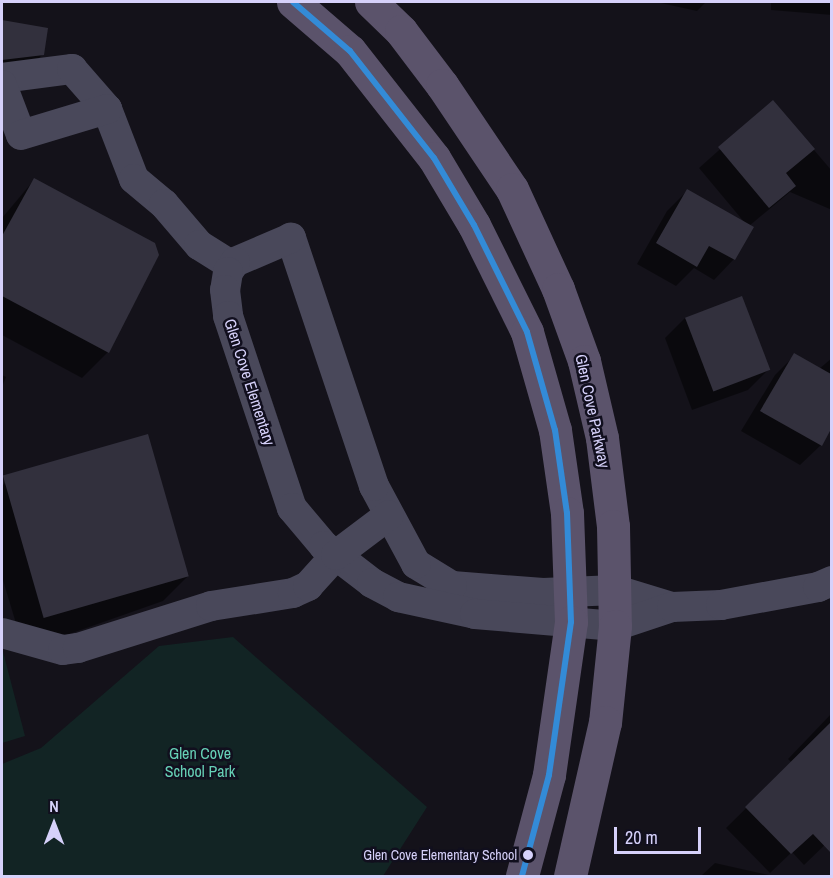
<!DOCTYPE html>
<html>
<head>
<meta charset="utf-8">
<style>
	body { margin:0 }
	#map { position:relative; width:833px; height:878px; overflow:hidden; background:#14121a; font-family:"Archivo Narrow",sans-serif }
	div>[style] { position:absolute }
	.green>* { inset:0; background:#122424 }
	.shadow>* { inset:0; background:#0007 }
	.building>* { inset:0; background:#32303d; transform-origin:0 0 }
	.minor>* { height:30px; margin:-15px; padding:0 15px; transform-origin:15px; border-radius:15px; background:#49485a }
	.major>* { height:33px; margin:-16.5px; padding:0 16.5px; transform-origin:16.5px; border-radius:16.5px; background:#5b536b }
	.bus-1>* { height:6px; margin:-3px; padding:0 3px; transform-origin:3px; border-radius:3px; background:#338bd7 }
	.dots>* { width:16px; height:16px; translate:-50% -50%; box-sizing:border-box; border:3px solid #110f1e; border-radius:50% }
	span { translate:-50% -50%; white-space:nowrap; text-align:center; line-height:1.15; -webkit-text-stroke:5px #110f1e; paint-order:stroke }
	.bus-label { font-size:14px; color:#d6d1fa }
	.right { translate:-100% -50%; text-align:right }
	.street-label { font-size:16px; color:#d6d1fa }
	.park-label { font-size:16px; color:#66d0b6 }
	.frame { position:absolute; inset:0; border:3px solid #d6d1fa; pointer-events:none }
	.north { position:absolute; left:24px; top:794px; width:60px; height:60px; -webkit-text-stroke:4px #110f1e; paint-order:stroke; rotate:0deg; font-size:16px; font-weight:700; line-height:24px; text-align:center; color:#d6d1fa }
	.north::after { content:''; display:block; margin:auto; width:21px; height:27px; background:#d6d1fa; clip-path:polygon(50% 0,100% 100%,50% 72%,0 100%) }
	.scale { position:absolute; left:614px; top:827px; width:87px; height:27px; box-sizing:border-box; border:3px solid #d6d1fa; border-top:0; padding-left:8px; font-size:18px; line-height:21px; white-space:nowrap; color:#d6d1fa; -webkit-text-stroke:4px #110f1e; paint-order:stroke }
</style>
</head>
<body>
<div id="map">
	<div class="green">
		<i style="clip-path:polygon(233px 637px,427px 807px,383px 876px,2px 876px,2px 764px,41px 748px,159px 646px)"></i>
		<i style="clip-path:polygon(2px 648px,25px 736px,2px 743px)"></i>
	</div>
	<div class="shadow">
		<i style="clip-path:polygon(656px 2px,706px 2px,697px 11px)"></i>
		<i style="clip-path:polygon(771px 2px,832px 2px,832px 15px,771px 10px)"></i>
		<i style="clip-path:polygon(2px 22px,47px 29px,43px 54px,25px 72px,2px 75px)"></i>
		<i style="clip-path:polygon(773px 102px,832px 171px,832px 210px,790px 192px,749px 226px,734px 259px,714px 280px,694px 268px,676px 286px,637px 264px,667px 211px,687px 191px,745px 223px,699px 168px)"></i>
		<i style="clip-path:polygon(34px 180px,108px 352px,82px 378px,2px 335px,2px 218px)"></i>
		<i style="clip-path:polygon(685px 318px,768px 370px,748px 390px,692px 410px,665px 338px)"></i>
		<i style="clip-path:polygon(795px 355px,819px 369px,832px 358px,832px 426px,821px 445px,800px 465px,741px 431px,775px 375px)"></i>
		<i style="clip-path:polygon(2px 375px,6px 377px,2px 387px)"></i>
		<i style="clip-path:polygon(6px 482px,189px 575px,163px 601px,24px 650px,2px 577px,2px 486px)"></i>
		<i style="clip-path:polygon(832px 713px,832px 838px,804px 865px,792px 852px,770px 873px,726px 828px,792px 763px,788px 759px)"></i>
		<i style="clip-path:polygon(715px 863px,769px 875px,776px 876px,701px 876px)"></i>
	</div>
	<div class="building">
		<i style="clip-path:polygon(2px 20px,48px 28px,44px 55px,2px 60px)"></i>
		<i style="clip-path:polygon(773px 100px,815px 149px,786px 173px,796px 186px,769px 208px,718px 147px)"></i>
		<i style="clip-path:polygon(34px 178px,155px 243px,159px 255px,109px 353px,2px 296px,2px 236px)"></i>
		<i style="clip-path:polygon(687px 189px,754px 227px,735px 260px,709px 246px,697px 267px,656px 243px)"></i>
		<i style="left:742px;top:296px;width:79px;height:61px;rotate:69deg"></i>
		<i style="clip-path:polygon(794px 353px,831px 374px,831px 429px,822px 446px,760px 411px)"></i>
		<i style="left:148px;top:434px;width:148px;height:151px;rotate:74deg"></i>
		<i style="clip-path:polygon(831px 722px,831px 853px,813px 834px,791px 854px,745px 807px)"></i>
	</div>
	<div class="minor">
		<i style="left:2px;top:78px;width:71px;rotate:-7.3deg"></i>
		<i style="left:72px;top:69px;width:53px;rotate:48.8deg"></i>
		<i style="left:107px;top:109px;width:75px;rotate:68.9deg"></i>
		<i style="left:134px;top:179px;width:39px;rotate:40deg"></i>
		<i style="left:164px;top:204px;width:54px;rotate:49.5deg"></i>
		<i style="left:199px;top:245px;width:39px;rotate:32deg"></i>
		<i style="left:2px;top:85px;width:53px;rotate:69.2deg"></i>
		<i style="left:21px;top:135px;width:90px;rotate:-16.8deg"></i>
		<i style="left:672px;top:607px;width:59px;rotate:-163.1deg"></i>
		<i style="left:616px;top:590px;width:73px;rotate:177.6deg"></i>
		<i style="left:543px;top:593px;width:91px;rotate:-175.6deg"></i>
		<i style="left:452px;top:586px;width:42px;rotate:-148.6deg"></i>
		<i style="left:416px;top:564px;width:89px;rotate:-118.3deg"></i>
		<i style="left:374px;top:486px;width:262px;rotate:-108.5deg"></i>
		<i style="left:291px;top:238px;width:61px;rotate:156.8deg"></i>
		<i style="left:235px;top:262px;width:12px;rotate:125deg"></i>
		<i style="left:228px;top:272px;width:18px;rotate:99deg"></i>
		<i style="left:225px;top:290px;width:26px;rotate:83deg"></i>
		<i style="left:228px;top:316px;width:202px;rotate:71.6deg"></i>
		<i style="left:292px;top:508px;width:50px;rotate:49.9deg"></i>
		<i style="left:324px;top:546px;width:61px;rotate:37.6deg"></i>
		<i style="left:372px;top:583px;width:30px;rotate:28deg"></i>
		<i style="left:398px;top:597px;width:79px;rotate:12.4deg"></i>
		<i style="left:475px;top:614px;width:141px;rotate:4.9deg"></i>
		<i style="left:615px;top:626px;width:60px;rotate:-18.4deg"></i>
		<i style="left:672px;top:607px;width:49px;rotate:-2.3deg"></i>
		<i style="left:721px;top:605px;width:99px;rotate:-10.5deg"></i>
		<i style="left:818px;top:587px;width:15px;rotate:-23deg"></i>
		<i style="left:2px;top:633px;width:63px;rotate:15.6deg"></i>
		<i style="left:63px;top:650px;width:15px;rotate:-8deg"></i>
		<i style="left:78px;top:648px;width:139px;rotate:-17.5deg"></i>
		<i style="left:211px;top:606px;width:83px;rotate:-9deg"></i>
		<i style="left:293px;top:593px;width:17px;rotate:-25deg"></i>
		<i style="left:308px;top:586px;width:42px;rotate:-47.9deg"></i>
		<i style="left:336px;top:555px;width:66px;rotate:-37deg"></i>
	</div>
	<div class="major">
		<i style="left:293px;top:2px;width:75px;rotate:40.7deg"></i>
		<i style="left:350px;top:51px;width:136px;rotate:51.9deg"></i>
		<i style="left:434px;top:158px;width:78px;rotate:59.2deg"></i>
		<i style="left:474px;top:225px;width:119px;rotate:63.6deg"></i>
		<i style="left:527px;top:332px;width:102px;rotate:74.1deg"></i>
		<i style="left:555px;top:430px;width:84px;rotate:81.8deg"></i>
		<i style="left:567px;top:513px;width:109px;rotate:87.9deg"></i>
		<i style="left:571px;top:622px;width:155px;rotate:98.2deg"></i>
		<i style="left:549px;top:775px;width:105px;rotate:105deg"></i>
		<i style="left:371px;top:2px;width:42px;rotate:44deg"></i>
		<i style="left:401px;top:31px;width:68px;rotate:52.8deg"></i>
		<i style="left:442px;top:85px;width:125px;rotate:56.1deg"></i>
		<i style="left:512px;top:189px;width:110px;rotate:65.3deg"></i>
		<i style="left:558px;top:289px;width:77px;rotate:70.1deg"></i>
		<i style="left:584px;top:361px;width:79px;rotate:76.8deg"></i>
		<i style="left:602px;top:438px;width:89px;rotate:82.9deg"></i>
		<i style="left:613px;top:526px;width:100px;rotate:88.9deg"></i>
		<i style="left:615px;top:626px;width:97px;rotate:95.9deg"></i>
		<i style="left:605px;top:722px;width:158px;rotate:102.8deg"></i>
	</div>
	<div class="bus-1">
		<i style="left:293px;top:2px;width:75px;rotate:40.7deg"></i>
		<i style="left:350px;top:51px;width:136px;rotate:51.9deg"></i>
		<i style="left:434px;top:158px;width:78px;rotate:59.2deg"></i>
		<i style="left:474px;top:225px;width:119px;rotate:63.6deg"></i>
		<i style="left:527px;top:332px;width:102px;rotate:74.1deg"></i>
		<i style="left:555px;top:430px;width:84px;rotate:81.8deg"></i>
		<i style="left:567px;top:513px;width:109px;rotate:87.9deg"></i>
		<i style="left:571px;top:622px;width:155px;rotate:98.2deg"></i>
		<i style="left:549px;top:775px;width:105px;rotate:105deg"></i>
	</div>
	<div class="dots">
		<i style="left:528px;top:855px;background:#d6d1fa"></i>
	</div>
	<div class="bus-label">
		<span class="right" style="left:517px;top:855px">Glen Cove Elementary School</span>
	</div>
	<div class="street-label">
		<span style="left:250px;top:382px;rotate:72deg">Glen Cove Elementary</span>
		<span style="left:593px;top:411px;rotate:78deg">Glen Cove Parkway</span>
	</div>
	<div class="park-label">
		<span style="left:200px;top:762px">Glen Cove<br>School Park</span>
	</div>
	<div class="frame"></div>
	<div class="north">N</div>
	<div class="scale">20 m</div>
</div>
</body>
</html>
